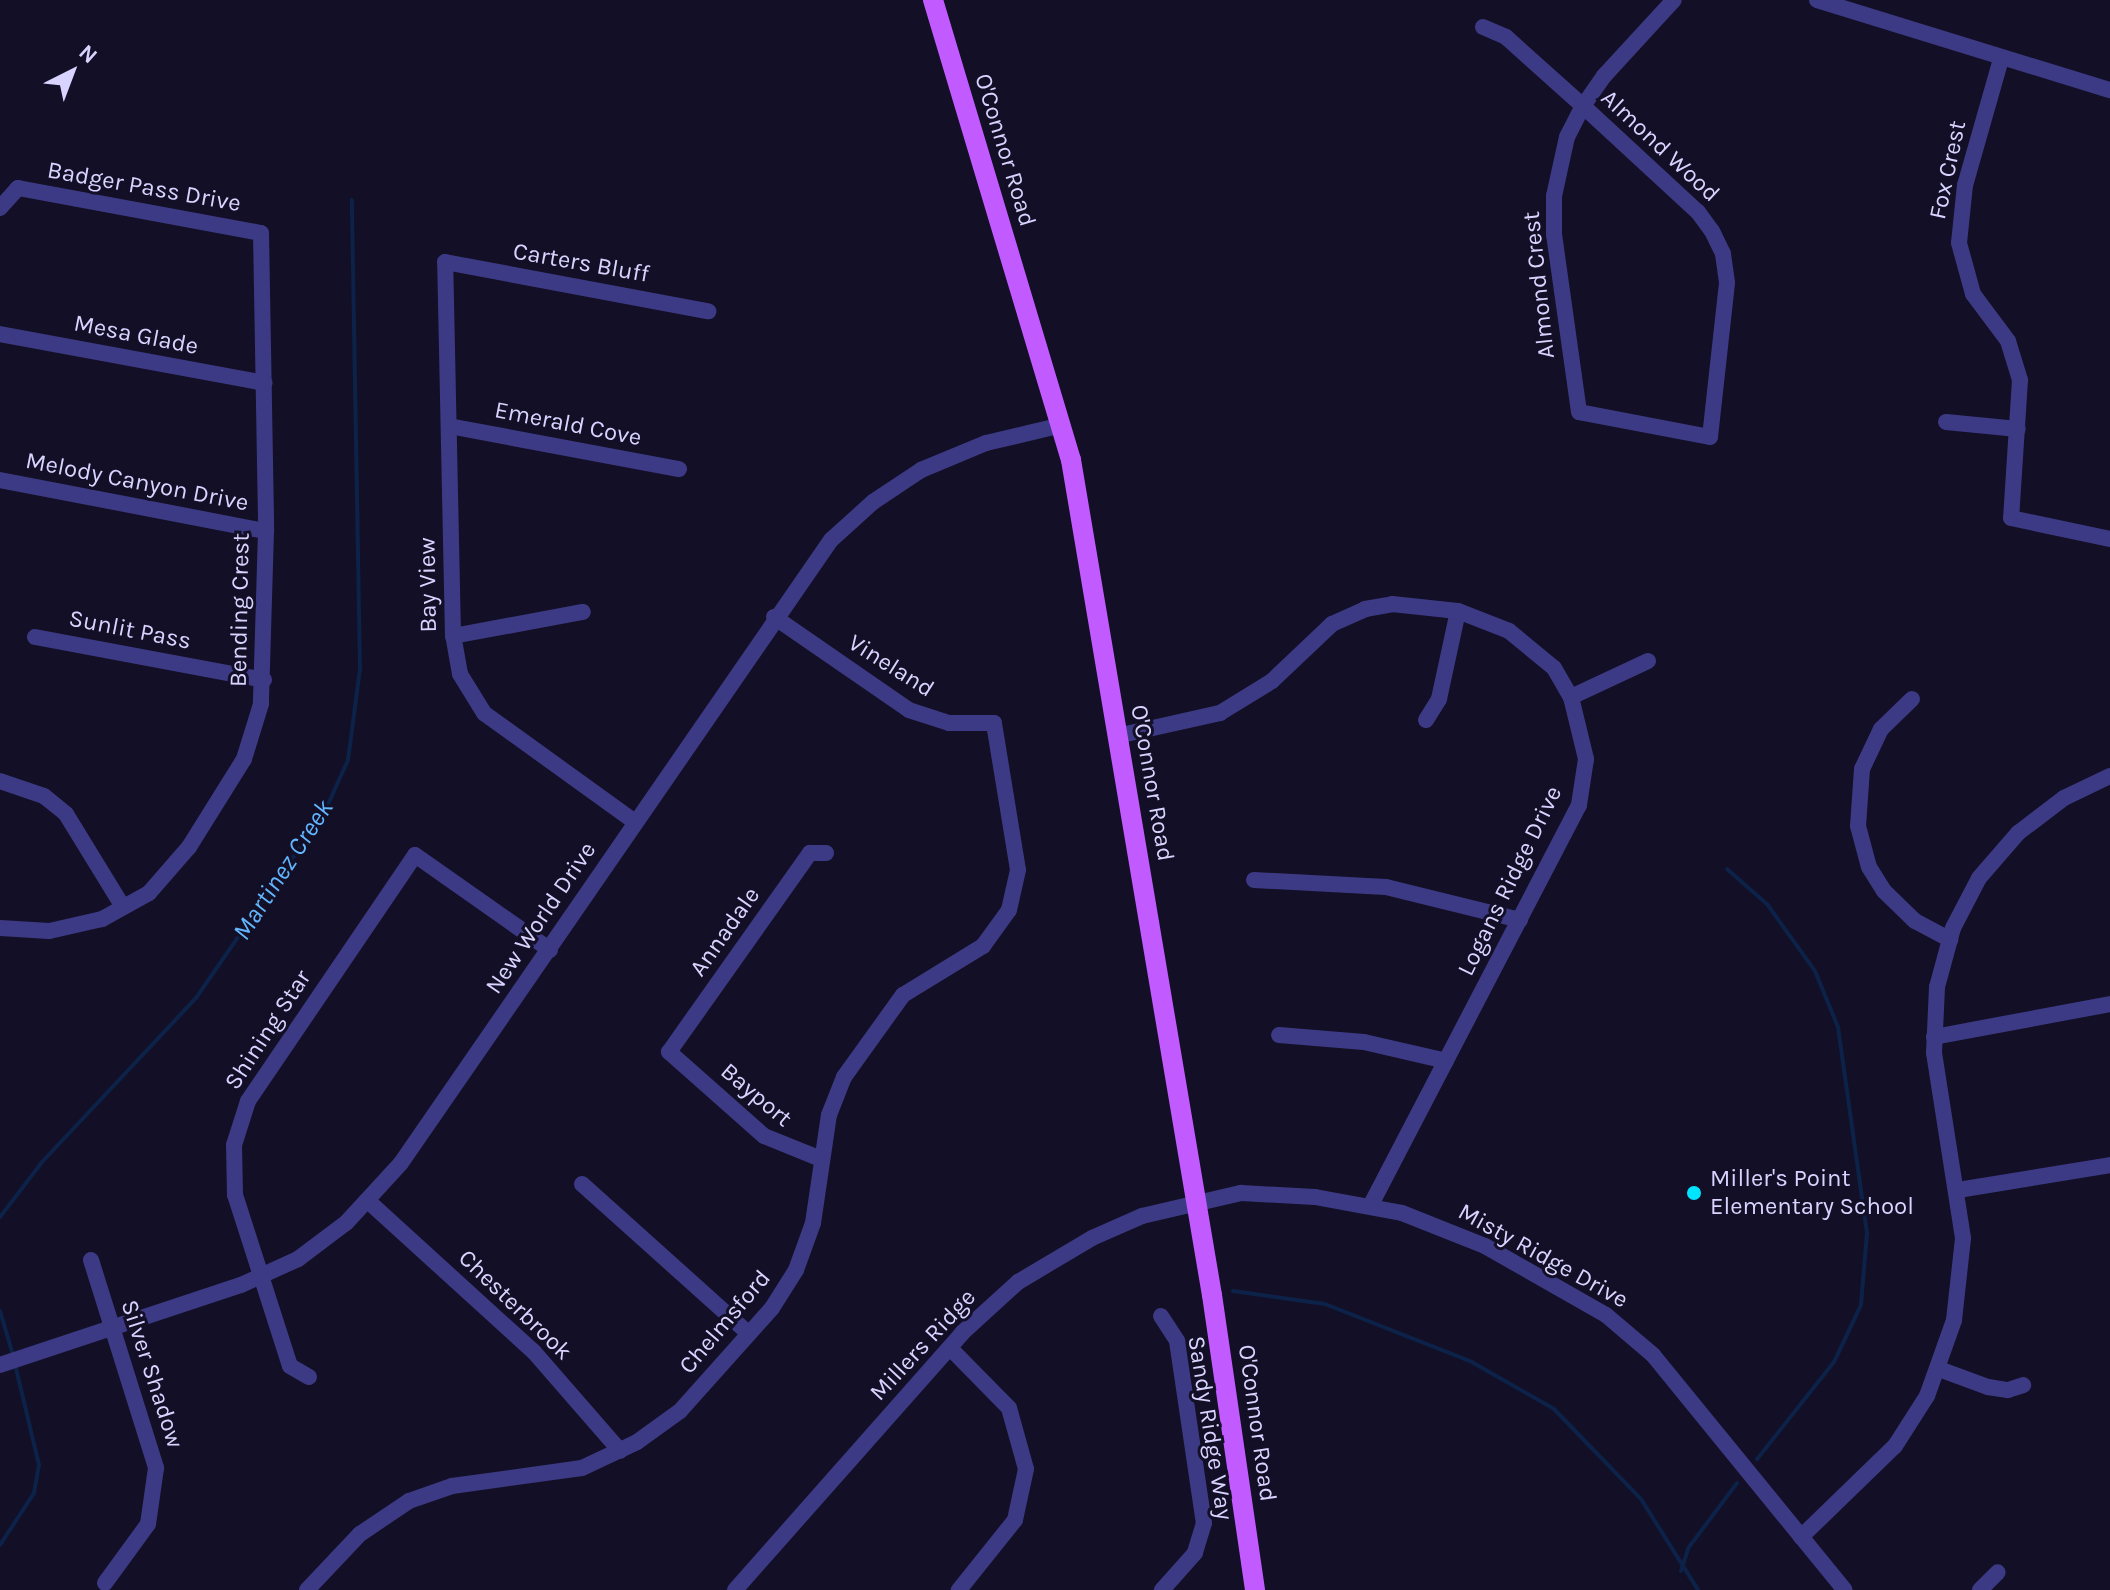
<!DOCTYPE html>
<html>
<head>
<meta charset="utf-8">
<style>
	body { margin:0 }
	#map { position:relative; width:2110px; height:1590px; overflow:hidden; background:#130f26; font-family:Karla,sans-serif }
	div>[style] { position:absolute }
	.stream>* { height:4px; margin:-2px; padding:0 2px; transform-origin:2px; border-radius:2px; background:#0c2248 }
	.minor>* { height:16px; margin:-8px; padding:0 8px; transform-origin:8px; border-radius:8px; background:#3d3a85 }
	.major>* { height:20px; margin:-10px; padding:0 10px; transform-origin:10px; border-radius:10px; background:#c25bff }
	.dots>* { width:22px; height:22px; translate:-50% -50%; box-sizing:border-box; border:4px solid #130f26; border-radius:50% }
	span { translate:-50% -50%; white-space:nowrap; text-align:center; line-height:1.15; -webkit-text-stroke:6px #130f26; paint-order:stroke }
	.street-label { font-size:24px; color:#d9d4ff }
	.poi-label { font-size:24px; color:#d9d4ff }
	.left { translate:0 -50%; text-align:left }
	.water-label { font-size:26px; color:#62b6ff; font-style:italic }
	.north { position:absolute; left:32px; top:32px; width:80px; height:80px; -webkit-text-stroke:6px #130f26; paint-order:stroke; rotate:42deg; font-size:22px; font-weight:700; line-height:32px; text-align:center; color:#d9d4ff }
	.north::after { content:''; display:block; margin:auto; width:28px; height:36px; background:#d9d4ff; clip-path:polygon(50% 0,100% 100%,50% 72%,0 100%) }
</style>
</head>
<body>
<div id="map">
	<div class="stream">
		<i style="left:1727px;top:869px;width:53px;rotate:41.2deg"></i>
		<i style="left:1767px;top:904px;width:82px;rotate:54.4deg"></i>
		<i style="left:1815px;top:971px;width:61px;rotate:67.7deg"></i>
		<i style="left:1838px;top:1027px;width:208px;rotate:82deg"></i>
		<i style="left:1867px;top:1233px;width:72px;rotate:94.8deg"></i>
		<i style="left:1861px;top:1305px;width:63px;rotate:115.3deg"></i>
		<i style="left:1834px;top:1362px;width:124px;rotate:128.4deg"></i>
		<i style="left:0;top:1217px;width:69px;rotate:-52.6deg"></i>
		<i style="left:42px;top:1162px;width:225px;rotate:-46.8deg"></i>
		<i style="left:196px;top:998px;width:227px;rotate:-55.4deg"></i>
		<i style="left:325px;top:811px;width:56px;rotate:-65.7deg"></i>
		<i style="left:348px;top:760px;width:92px;rotate:-82.5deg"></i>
		<i style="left:360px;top:669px;width:469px;rotate:-91deg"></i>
		<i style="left:1233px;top:1291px;width:93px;rotate:8deg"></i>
		<i style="left:1325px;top:1304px;width:156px;rotate:21.5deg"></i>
		<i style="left:1470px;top:1361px;width:97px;rotate:29.7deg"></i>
		<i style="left:1554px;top:1409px;width:125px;rotate:46deg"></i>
		<i style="left:1641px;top:1499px;width:107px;rotate:57.9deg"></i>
		<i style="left:0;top:1311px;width:46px;rotate:73.5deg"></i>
		<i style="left:0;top:1545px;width:62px;rotate:-56.8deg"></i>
		<i style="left:34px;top:1493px;width:28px;rotate:-80deg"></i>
		<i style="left:39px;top:1465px;width:104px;rotate:-103.4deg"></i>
		<i style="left:1681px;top:1571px;width:25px;rotate:-72deg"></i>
		<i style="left:1689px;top:1547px;width:80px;rotate:-53.1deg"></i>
	</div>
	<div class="minor">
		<i style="left:1817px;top:0;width:307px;rotate:17.1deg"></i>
		<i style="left:1483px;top:27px;width:25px;rotate:23deg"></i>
		<i style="left:1506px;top:37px;width:103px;rotate:41.9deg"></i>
		<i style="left:1583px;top:106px;width:156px;rotate:42.7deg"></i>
		<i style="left:1698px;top:212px;width:24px;rotate:54deg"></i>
		<i style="left:1712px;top:231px;width:25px;rotate:64deg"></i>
		<i style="left:1723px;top:254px;width:29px;rotate:82deg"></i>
		<i style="left:1727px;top:283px;width:155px;rotate:96.3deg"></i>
		<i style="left:1710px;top:437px;width:133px;rotate:-169.2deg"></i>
		<i style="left:1579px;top:412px;width:179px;rotate:-98deg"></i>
		<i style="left:1554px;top:235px;width:39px;rotate:-90deg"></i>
		<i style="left:1554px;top:196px;width:60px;rotate:-77.6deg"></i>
		<i style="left:1567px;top:137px;width:35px;rotate:-63deg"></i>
		<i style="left:1583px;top:106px;width:37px;rotate:-55deg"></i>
		<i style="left:1604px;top:76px;width:103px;rotate:-47.4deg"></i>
		<i style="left:2001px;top:59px;width:131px;rotate:105.9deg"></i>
		<i style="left:1965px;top:185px;width:58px;rotate:95.9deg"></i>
		<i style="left:1959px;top:243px;width:53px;rotate:74.6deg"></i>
		<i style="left:1973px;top:294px;width:59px;rotate:53.3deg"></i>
		<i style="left:2008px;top:341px;width:41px;rotate:72.9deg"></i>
		<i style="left:2020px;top:380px;width:138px;rotate:93.7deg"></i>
		<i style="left:2011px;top:518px;width:101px;rotate:12deg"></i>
		<i style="left:0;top:208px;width:27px;rotate:-48deg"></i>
		<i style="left:18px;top:188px;width:247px;rotate:10.5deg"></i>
		<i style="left:261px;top:233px;width:298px;rotate:89deg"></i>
		<i style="left:266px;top:531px;width:173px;rotate:91.7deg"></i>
		<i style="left:261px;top:704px;width:58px;rotate:107.2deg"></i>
		<i style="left:244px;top:759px;width:104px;rotate:122deg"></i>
		<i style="left:189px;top:847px;width:61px;rotate:131deg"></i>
		<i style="left:149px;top:893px;width:54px;rotate:151deg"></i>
		<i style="left:102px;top:919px;width:54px;rotate:167.2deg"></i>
		<i style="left:49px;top:931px;width:49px;rotate:-176.5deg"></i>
		<i style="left:0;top:334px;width:269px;rotate:10.5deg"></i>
		<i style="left:1946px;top:422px;width:72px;rotate:5.6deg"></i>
		<i style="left:449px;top:426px;width:234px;rotate:10.6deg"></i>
		<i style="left:0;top:480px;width:271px;rotate:10.9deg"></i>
		<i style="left:453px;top:636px;width:132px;rotate:-10.5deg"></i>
		<i style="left:35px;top:637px;width:233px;rotate:10.6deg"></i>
		<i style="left:1571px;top:697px;width:85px;rotate:-25.1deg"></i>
		<i style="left:1912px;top:699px;width:43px;rotate:135.9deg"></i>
		<i style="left:1881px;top:729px;width:44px;rotate:115.4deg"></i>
		<i style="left:1862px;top:769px;width:57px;rotate:94deg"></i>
		<i style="left:1858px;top:826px;width:42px;rotate:75deg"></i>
		<i style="left:1869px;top:867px;width:28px;rotate:58deg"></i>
		<i style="left:1884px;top:891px;width:43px;rotate:44.1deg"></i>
		<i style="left:1915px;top:921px;width:40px;rotate:28deg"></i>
		<i style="left:1426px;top:720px;width:25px;rotate:-58deg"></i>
		<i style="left:1439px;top:699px;width:90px;rotate:-77.8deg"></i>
		<i style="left:1117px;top:736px;width:106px;rotate:-12.6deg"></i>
		<i style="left:1220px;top:713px;width:61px;rotate:-31.6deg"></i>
		<i style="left:1272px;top:681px;width:83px;rotate:-43.5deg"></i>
		<i style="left:1332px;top:624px;width:36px;rotate:-24deg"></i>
		<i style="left:1365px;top:609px;width:27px;rotate:-10deg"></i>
		<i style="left:1392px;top:604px;width:66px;rotate:6.1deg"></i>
		<i style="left:1458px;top:611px;width:55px;rotate:21.4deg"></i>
		<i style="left:1509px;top:631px;width:58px;rotate:39.4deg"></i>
		<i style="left:1554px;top:668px;width:34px;rotate:60deg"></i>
		<i style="left:1571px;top:697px;width:64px;rotate:76.4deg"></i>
		<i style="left:1586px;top:759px;width:47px;rotate:98.7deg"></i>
		<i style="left:1579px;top:805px;width:451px;rotate:117.5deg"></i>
		<i style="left:0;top:781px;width:46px;rotate:18.8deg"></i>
		<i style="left:44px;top:796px;width:28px;rotate:39deg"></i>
		<i style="left:66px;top:814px;width:109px;rotate:58.5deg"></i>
		<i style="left:635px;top:822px;width:186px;rotate:-144.2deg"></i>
		<i style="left:484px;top:713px;width:46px;rotate:-121.6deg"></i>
		<i style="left:460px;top:674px;width:39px;rotate:-100deg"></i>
		<i style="left:453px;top:636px;width:374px;rotate:-91.2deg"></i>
		<i style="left:445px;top:262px;width:268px;rotate:10.6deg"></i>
		<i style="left:1254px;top:880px;width:132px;rotate:3deg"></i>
		<i style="left:1386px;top:887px;width:138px;rotate:13.8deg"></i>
		<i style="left:1279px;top:1035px;width:85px;rotate:4.7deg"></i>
		<i style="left:1364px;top:1042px;width:84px;rotate:13deg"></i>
		<i style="left:1934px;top:1037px;width:179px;rotate:-10.6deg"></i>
		<i style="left:821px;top:1159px;width:61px;rotate:-158deg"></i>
		<i style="left:764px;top:1136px;width:127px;rotate:-138.5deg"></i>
		<i style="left:669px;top:1052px;width:244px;rotate:-54.7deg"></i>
		<i style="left:810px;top:853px;width:16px"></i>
		<i style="left:582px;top:1184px;width:224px;rotate:41.9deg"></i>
		<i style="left:1958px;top:1190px;width:154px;rotate:-9.3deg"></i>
		<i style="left:368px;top:1201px;width:224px;rotate:42.3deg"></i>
		<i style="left:534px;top:1352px;width:131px;rotate:49deg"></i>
		<i style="left:91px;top:1260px;width:218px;rotate:72.6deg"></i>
		<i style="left:156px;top:1468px;width:57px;rotate:98.1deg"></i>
		<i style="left:148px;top:1524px;width:73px;rotate:126.1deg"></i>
		<i style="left:1161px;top:1316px;width:30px;rotate:57deg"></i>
		<i style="left:1177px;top:1341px;width:184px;rotate:81.6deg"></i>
		<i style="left:1204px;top:1523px;width:31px;rotate:107deg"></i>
		<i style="left:1195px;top:1553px;width:50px;rotate:131.7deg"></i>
		<i style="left:950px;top:1348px;width:84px;rotate:45.5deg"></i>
		<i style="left:1009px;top:1408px;width:63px;rotate:74.4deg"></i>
		<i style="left:1026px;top:1469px;width:52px;rotate:102.2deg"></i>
		<i style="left:1015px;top:1520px;width:90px;rotate:128.7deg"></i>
		<i style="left:0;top:1365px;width:254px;rotate:-18.4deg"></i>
		<i style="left:241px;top:1285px;width:63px;rotate:-24.5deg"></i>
		<i style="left:298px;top:1259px;width:60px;rotate:-36.9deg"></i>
		<i style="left:346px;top:1223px;width:81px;rotate:-47.5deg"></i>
		<i style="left:401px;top:1163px;width:757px;rotate:-55.39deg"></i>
		<i style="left:831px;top:540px;width:57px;rotate:-42.1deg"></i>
		<i style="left:873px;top:502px;width:58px;rotate:-33.7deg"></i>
		<i style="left:921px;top:470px;width:70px;rotate:-22.6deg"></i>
		<i style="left:986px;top:443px;width:78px;rotate:-13.3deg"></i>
		<i style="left:1939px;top:1369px;width:52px;rotate:20.2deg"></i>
		<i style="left:1988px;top:1387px;width:20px;rotate:9deg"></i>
		<i style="left:2008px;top:1390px;width:16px;rotate:-18deg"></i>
		<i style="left:309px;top:1377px;width:22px;rotate:-150deg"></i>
		<i style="left:290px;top:1366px;width:180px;rotate:-107.8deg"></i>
		<i style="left:235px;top:1195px;width:50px;rotate:-91.1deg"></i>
		<i style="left:234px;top:1145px;width:46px;rotate:-72.3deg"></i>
		<i style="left:248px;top:1101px;width:297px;rotate:-55.8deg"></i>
		<i style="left:415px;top:855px;width:165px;rotate:35.1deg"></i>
		<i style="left:1801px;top:1537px;width:131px;rotate:-44.1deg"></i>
		<i style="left:1895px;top:1446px;width:59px;rotate:-57.4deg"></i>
		<i style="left:1927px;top:1396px;width:81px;rotate:-70.4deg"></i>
		<i style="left:1954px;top:1320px;width:82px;rotate:-83.7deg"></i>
		<i style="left:1963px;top:1238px;width:187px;rotate:-98.9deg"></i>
		<i style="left:1934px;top:1053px;width:66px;rotate:-87.4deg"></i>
		<i style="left:1937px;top:987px;width:61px;rotate:-74.8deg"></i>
		<i style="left:1953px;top:928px;width:56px;rotate:-62.5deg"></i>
		<i style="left:1979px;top:878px;width:60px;rotate:-49.1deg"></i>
		<i style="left:2018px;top:833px;width:58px;rotate:-37.3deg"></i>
		<i style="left:2064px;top:798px;width:51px;rotate:-25.6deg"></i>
		<i style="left:307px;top:1590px;width:77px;rotate:-46.6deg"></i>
		<i style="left:360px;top:1534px;width:59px;rotate:-34deg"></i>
		<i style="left:409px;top:1501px;width:46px;rotate:-19.2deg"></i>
		<i style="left:452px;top:1486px;width:131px;rotate:-7.9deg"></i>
		<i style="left:582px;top:1468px;width:61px;rotate:-25.3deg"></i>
		<i style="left:637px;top:1442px;width:53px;rotate:-35.8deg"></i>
		<i style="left:680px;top:1411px;width:138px;rotate:-48.2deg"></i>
		<i style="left:772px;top:1308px;width:45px;rotate:-57.7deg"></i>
		<i style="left:796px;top:1270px;width:50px;rotate:-70.1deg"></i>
		<i style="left:813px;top:1223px;width:109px;rotate:-81.6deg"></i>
		<i style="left:829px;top:1115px;width:41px;rotate:-68.5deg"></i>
		<i style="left:844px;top:1077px;width:101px;rotate:-54.3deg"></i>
		<i style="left:903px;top:995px;width:94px;rotate:-31.5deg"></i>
		<i style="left:983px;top:946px;width:44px;rotate:-54.2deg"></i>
		<i style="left:1009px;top:910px;width:41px;rotate:-77.3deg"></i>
		<i style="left:1018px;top:870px;width:149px;rotate:-99.3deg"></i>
		<i style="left:994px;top:723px;width:45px;rotate:180deg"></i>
		<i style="left:949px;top:723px;width:42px;rotate:-162deg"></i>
		<i style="left:909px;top:710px;width:164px;rotate:-145.4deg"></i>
		<i style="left:735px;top:1590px;width:343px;rotate:-48.5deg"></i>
		<i style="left:962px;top:1333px;width:76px;rotate:-42.3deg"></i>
		<i style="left:1018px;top:1282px;width:86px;rotate:-30.7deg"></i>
		<i style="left:1092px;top:1238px;width:55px;rotate:-23.7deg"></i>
		<i style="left:1142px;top:1216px;width:102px;rotate:-13.1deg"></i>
		<i style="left:1241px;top:1193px;width:74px;rotate:3.1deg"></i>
		<i style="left:1315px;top:1197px;width:88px;rotate:10.4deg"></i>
		<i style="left:1402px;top:1213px;width:89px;rotate:21.7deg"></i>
		<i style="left:1485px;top:1246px;width:139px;rotate:29.7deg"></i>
		<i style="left:1606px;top:1315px;width:62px;rotate:40.4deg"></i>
		<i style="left:1653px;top:1355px;width:303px;rotate:50.8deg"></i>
		<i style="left:1980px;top:1590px;width:25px;rotate:-45deg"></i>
	</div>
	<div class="major">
		<i style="left:933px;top:0;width:480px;rotate:73.3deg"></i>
		<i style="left:1071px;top:460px;width:847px;rotate:80.42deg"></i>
		<i style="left:1212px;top:1295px;width:298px;rotate:81.7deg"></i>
	</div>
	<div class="dots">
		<i style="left:1694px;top:1193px;background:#00e5ff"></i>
	</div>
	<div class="street-label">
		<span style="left:1660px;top:146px;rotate:43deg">Almond Wood</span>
		<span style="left:1005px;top:150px;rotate:73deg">O'Connor Road</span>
		<span style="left:1948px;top:170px;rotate:-78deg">Fox Crest</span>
		<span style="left:144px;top:187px;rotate:10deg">Badger Pass Drive</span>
		<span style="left:581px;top:263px;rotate:10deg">Carters Bluff</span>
		<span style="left:1539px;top:285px;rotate:-96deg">Almond Crest</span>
		<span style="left:136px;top:335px;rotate:11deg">Mesa Glade</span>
		<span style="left:568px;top:424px;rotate:11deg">Emerald Cove</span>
		<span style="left:137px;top:482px;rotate:11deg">Melody Canyon Drive</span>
		<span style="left:428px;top:585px;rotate:-91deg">Bay View</span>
		<span style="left:240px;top:610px;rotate:-89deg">Bending Crest</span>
		<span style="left:130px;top:630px;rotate:11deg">Sunlit Pass</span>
		<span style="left:891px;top:666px;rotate:32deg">Vineland</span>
		<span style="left:1152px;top:783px;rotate:80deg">O'Connor Road</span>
		<span style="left:1510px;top:881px;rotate:-64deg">Logans Ridge Drive</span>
		<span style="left:541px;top:918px;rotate:-56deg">New World Drive</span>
		<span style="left:725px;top:932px;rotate:-55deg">Annadale</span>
		<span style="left:268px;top:1030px;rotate:-57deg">Shining Star</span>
		<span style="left:756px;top:1095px;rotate:40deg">Bayport</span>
		<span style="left:1543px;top:1256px;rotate:29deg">Misty Ridge Drive</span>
		<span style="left:515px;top:1305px;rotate:44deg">Chesterbrook</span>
		<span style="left:725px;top:1322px;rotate:-50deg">Chelmsford</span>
		<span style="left:923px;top:1345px;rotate:-47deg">Millers Ridge</span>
		<span style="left:152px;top:1374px;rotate:72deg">Silver Shadow</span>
		<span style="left:1257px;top:1423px;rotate:82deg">O'Connor Road</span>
		<span style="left:1210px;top:1428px;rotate:81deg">Sandy Ridge Way</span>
	</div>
	<div class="poi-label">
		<span class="left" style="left:1710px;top:1193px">Miller's Point<br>Elementary School</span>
	</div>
	<div class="water-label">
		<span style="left:283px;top:870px;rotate:-57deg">Martinez Creek</span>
	</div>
	<div class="north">N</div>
</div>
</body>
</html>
